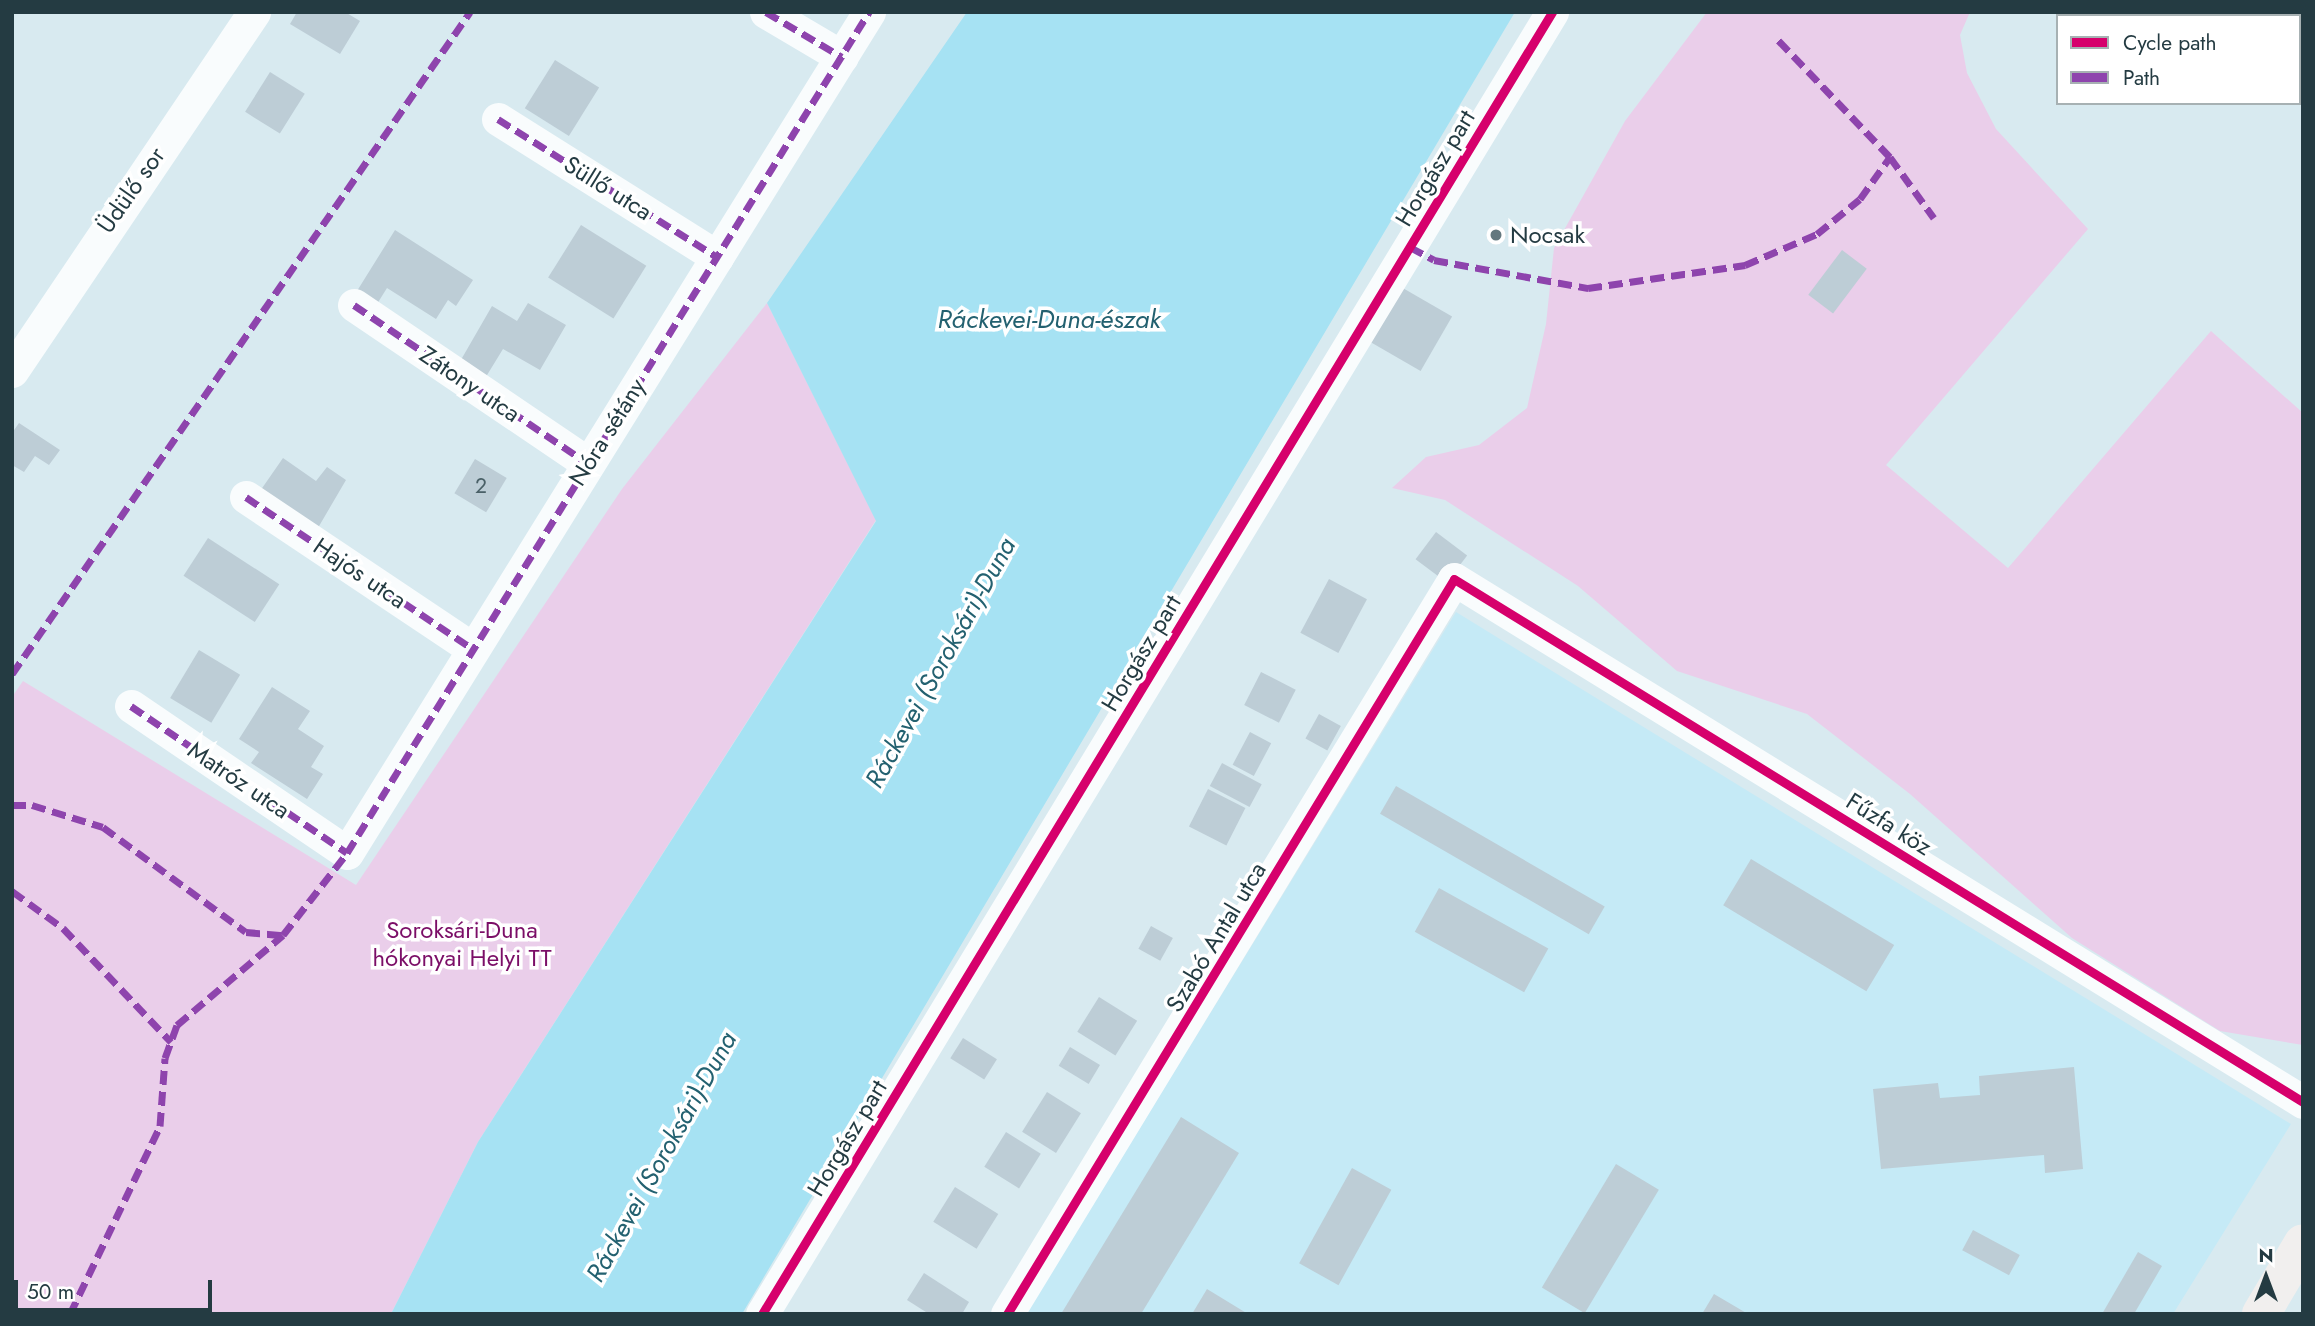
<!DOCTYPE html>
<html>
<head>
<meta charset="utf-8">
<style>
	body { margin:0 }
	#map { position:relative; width:2315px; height:1326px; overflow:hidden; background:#d8eaf0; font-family:Jost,sans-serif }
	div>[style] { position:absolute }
	.built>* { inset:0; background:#c5eaf6 }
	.green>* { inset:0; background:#eaceea }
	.water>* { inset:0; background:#a6e2f3 }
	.building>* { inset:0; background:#bdcdd6; transform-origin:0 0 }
	.minor>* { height:33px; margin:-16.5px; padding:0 16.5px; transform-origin:16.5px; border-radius:16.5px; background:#f9fcfd }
	.major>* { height:38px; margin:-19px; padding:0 19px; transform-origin:19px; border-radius:19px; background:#f1efee }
	.quiet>* { height:7px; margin-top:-3.5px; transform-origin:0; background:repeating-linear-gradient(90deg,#8e44ad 0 14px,transparent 0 21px) }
	.cycleway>* { height:9px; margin:-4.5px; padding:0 4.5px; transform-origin:4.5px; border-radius:4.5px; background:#d6006c }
	.dots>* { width:19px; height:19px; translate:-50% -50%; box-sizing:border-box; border:4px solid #fff; border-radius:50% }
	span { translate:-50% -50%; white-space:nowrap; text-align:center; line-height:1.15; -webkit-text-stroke:7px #fff; paint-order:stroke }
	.number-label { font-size:21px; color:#4a6067 }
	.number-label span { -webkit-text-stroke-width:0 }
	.street-label { font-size:24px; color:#243b42 }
	.poi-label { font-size:24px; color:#243b42 }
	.left { translate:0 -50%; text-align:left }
	.park-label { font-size:24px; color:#7b0e67 }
	.water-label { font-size:26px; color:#236170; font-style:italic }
	.frame { position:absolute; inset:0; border:14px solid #243b42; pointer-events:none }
	.legend { position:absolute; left:2056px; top:14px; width:245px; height:91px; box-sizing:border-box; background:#fff; border:2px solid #a7b1b3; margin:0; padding:9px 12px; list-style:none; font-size:21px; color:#243b42 }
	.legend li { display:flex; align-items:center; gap:14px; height:35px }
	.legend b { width:35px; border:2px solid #a7b1b3 }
	.north { position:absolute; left:2231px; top:1242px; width:70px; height:70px; -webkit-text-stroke:5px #fff; paint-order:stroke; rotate:0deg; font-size:19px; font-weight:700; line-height:28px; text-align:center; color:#243b42 }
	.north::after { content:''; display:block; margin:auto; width:24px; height:32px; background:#243b42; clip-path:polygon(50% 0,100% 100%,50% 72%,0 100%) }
	.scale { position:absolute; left:14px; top:1280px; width:198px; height:32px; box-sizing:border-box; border:4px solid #243b42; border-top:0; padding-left:9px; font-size:21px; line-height:24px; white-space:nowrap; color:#243b42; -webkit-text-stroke:5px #fff; paint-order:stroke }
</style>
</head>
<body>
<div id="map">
	<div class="built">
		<i style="clip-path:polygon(1456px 612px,2291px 1124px,2173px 1314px,1026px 1314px)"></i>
	</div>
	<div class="green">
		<i style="clip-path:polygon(1707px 12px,1970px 12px,1960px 35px,1967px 73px,1996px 129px,2088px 229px,1886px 465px,2008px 568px,2211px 331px,2303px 413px,2303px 1045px,2220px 1031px,2072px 938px,1910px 794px,1807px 714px,1677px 671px,1578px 586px,1445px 500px,1392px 488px,1426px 457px,1479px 445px,1527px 408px,1546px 324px,1554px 248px,1625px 121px)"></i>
		<i style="clip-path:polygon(767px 303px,876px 520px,478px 1142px,391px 1314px,12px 1314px,12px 697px,23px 681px,356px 885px,622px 489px)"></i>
	</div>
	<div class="water">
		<i style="clip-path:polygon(967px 12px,1515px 12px,742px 1314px,391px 1314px,478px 1142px,876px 521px,767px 303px)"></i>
	</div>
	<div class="building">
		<i style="clip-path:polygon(297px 12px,345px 12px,360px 21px,340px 54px,290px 24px)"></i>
		<i style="left:555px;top:60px;width:52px;height:57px;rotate:32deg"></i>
		<i style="left:270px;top:72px;width:41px;height:47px;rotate:32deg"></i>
		<i style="left:581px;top:225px;width:77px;height:62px;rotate:32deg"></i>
		<i style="clip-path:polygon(395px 230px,473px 280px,456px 306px,448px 300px,436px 319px,387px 288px,377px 304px,357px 291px)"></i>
		<i style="left:1842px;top:250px;width:31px;height:56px;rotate:37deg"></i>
		<i style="left:1401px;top:287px;width:59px;height:63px;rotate:30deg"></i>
		<i style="clip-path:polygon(528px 303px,566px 325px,540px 370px,503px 349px,484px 380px,458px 365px,492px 306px,517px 321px)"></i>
		<i style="clip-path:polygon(19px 423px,60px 450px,49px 465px,35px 456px,24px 472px,12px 465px,12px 433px)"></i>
		<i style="clip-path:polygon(283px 458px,316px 481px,327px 467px,346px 480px,315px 533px,258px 494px)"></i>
		<i style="left:475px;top:459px;width:37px;height:40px;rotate:31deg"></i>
		<i style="left:1436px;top:532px;width:39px;height:34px;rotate:37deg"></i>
		<i style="left:208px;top:538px;width:85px;height:45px;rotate:33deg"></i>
		<i style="left:1329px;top:579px;width:43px;height:61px;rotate:28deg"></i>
		<i style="left:199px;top:650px;width:48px;height:56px;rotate:31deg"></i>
		<i style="left:1261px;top:672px;width:39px;height:37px;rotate:27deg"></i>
		<i style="clip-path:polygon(272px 687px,310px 711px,298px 729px,324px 746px,311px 767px,323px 774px,307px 799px,251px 763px,259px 752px,239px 739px)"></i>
		<i style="left:1319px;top:714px;width:25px;height:28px;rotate:29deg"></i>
		<i style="left:1250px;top:732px;width:24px;height:37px;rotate:28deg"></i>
		<i style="left:1222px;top:763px;width:45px;height:26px;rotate:28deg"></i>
		<i style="left:1396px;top:786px;width:241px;height:32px;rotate:30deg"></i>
		<i style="left:1208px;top:789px;width:42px;height:42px;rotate:27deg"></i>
		<i style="left:1751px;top:859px;width:167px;height:54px;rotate:31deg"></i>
		<i style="left:1439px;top:888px;width:125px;height:50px;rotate:29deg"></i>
		<i style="left:1151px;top:926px;width:25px;height:26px;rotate:29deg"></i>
		<i style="left:1099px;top:997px;width:45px;height:41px;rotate:32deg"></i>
		<i style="left:963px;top:1038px;width:40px;height:24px;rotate:32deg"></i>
		<i style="left:1070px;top:1047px;width:35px;height:22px;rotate:31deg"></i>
		<i style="clip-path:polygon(2074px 1067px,2083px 1169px,2045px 1173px,2044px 1155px,1881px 1169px,1873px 1089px,1938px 1083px,1940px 1098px,1980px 1095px,1979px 1076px)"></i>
		<i style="left:1047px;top:1092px;width:40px;height:47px;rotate:32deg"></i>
		<i style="clip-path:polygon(1181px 1117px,1239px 1153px,1141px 1314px,1061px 1314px)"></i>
		<i style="left:1006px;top:1132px;width:41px;height:41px;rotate:32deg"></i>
		<i style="left:1616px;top:1164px;width:50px;height:144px;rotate:31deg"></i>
		<i style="left:1352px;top:1168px;width:45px;height:109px;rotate:29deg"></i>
		<i style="left:955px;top:1187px;width:51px;height:41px;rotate:32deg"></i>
		<i style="left:1973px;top:1230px;width:53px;height:23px;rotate:28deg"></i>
		<i style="clip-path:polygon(2138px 1252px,2162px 1266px,2134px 1314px,2102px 1314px)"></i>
		<i style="clip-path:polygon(924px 1273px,969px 1302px,962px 1314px,929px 1314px,907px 1300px)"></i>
		<i style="clip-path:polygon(1207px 1289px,1248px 1314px,1192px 1314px)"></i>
		<i style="clip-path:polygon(1714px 1294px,1748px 1314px,1702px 1314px)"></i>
	</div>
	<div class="minor">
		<i style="left:766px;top:12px;width:88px;rotate:30.6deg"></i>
		<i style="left:498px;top:119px;width:259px;rotate:32.2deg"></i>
		<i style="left:354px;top:305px;width:282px;rotate:34.1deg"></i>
		<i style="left:12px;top:371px;width:433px;rotate:-56deg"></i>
		<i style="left:246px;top:497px;width:273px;rotate:33.8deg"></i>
		<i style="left:131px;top:706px;width:261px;rotate:34.2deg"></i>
		<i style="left:347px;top:853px;width:990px;rotate:-58.17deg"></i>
		<i style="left:762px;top:1314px;width:1523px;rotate:-58.75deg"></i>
		<i style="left:1007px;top:1314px;width:860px;rotate:-58.69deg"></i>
		<i style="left:1454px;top:579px;width:997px;rotate:31.63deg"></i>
	</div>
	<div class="major">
		<i style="left:2261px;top:1314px;width:82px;rotate:-59.4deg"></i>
	</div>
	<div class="quiet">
		<i style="left:766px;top:12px;width:88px;rotate:30.6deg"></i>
		<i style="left:2220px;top:12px;width:6px;rotate:39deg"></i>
		<i style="left:2299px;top:76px;width:5px;rotate:37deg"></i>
		<i style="left:498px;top:119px;width:259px;rotate:32.2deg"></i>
		<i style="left:1890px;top:157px;width:75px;rotate:54.2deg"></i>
		<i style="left:1410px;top:247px;width:27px;rotate:28deg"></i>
		<i style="left:1434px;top:260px;width:157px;rotate:10.3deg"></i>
		<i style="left:1588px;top:288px;width:159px;rotate:-8.3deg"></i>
		<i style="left:1745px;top:265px;width:78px;rotate:-23.3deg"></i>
		<i style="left:1817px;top:234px;width:55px;rotate:-39.1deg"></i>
		<i style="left:1860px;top:199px;width:52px;rotate:-54.5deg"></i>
		<i style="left:1890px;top:157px;width:162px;rotate:-133.7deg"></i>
		<i style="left:354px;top:305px;width:282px;rotate:34.1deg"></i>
		<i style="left:246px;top:497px;width:273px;rotate:33.8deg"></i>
		<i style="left:12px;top:674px;width:805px;rotate:-55.32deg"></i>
		<i style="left:131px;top:706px;width:261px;rotate:34.2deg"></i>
		<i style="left:12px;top:805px;width:20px"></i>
		<i style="left:32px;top:805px;width:74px;rotate:17.2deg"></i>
		<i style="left:103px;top:827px;width:177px;rotate:36.3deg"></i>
		<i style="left:246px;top:932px;width:37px;rotate:5deg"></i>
		<i style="left:12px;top:891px;width:63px;rotate:36deg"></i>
		<i style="left:63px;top:928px;width:157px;rotate:46.5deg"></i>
		<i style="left:70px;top:1314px;width:208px;rotate:-64.4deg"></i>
		<i style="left:160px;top:1126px;width:68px;rotate:-85.8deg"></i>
		<i style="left:165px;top:1058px;width:35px;rotate:-70deg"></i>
		<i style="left:177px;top:1025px;width:139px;rotate:-40.3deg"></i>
		<i style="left:283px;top:935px;width:104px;rotate:-52deg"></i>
		<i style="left:347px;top:853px;width:990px;rotate:-58.17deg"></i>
	</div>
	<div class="cycleway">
		<i style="left:762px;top:1314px;width:1523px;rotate:-58.75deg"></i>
		<i style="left:1007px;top:1314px;width:860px;rotate:-58.69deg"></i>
		<i style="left:1454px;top:579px;width:997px;rotate:31.63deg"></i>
	</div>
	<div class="dots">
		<i style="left:1496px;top:235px;background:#63787f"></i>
	</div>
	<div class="number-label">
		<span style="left:481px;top:486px">2</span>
	</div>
	<div class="street-label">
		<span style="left:1435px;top:168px;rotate:-59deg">Horgász part</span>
		<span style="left:608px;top:188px;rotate:32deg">Süllő utca</span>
		<span style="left:131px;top:190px;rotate:-55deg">Üdülő sor</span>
		<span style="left:470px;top:384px;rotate:34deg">Zátony utca</span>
		<span style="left:607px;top:432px;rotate:-58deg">Nóra sétány</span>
		<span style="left:360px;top:573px;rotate:34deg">Hajós utca</span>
		<span style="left:1141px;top:653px;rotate:-59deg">Horgász part</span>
		<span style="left:239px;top:780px;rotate:34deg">Matróz utca</span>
		<span style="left:1889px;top:824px;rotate:32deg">Fűzfa köz</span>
		<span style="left:1216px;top:937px;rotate:-59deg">Szabó Antal utca</span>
		<span style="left:847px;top:1138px;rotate:-59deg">Horgász part</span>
	</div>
	<div class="poi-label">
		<span class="left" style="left:1510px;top:235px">Nocsak</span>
	</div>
	<div class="park-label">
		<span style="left:462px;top:944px">Soroksári-Duna<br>hókonyai Helyi TT</span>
	</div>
	<div class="water-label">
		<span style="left:1049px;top:320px">Ráckevei-Duna-észak</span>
		<span style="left:941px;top:663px;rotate:-61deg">Ráckevei (Soroksári)-Duna</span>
		<span style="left:662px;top:1157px;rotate:-61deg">Ráckevei (Soroksári)-Duna</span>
	</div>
	<div class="frame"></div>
	<ul class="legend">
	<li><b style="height:9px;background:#d6006c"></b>Cycle path</li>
	<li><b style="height:9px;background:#8e44ad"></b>Path</li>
	</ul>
	<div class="north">N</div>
	<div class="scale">50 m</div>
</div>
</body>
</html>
